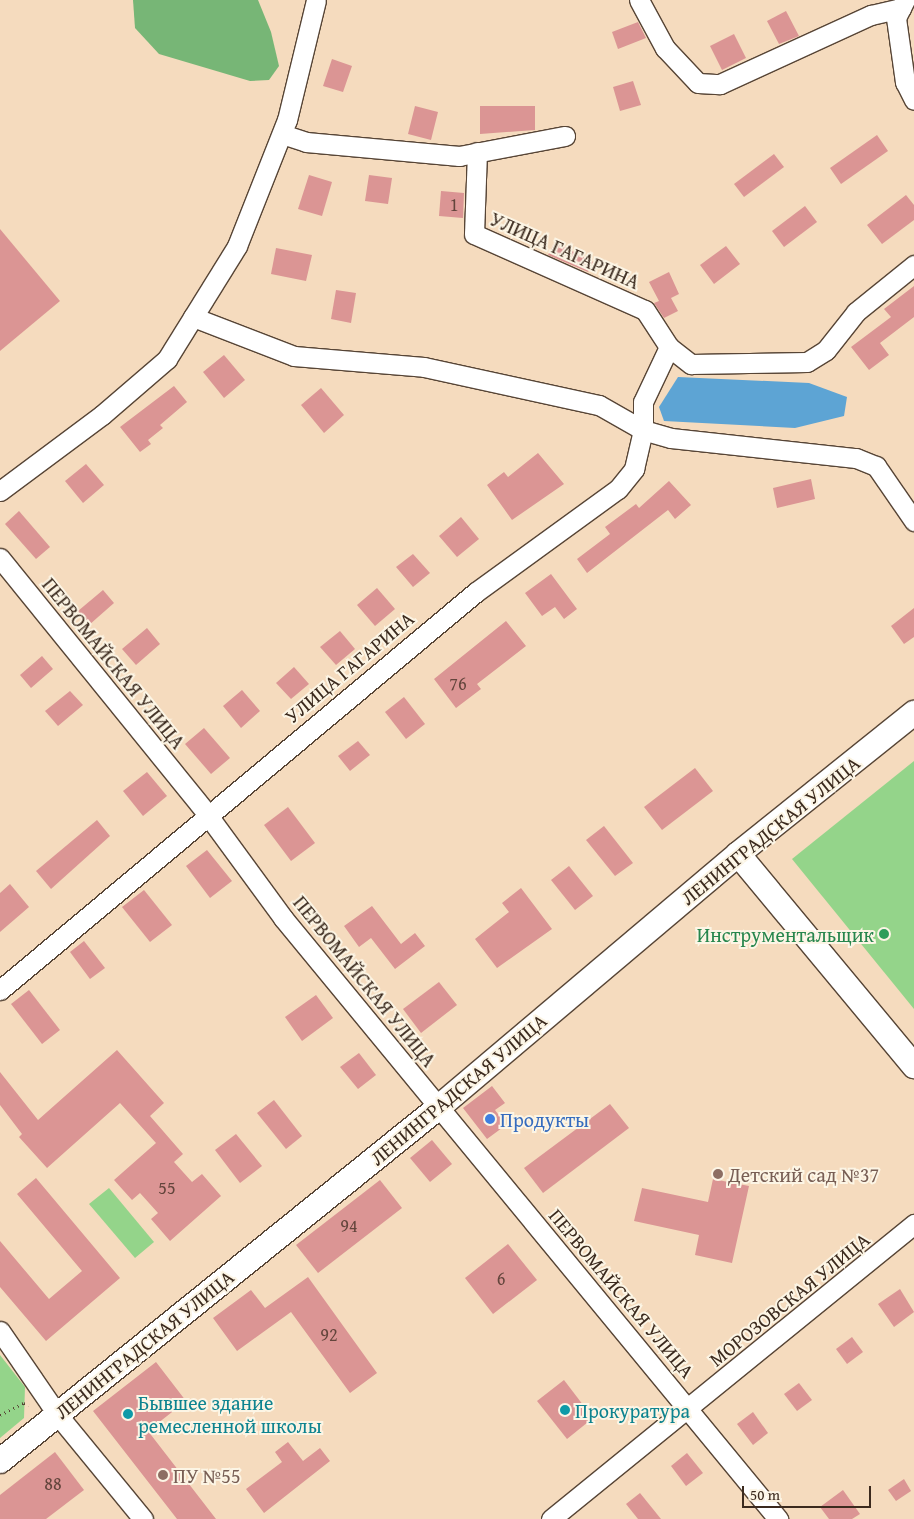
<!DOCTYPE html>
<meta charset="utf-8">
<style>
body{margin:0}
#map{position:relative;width:914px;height:1519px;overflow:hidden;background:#f5dbbe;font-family:"Gentium Book Plus",serif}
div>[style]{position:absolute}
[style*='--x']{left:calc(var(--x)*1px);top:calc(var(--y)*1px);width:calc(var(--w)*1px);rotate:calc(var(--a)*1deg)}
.green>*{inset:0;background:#94d48a}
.forest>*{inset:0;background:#77b676}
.water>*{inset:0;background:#5da4d4}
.building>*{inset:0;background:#db9594}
.path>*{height:3px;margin-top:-1.5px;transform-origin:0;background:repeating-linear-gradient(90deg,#574536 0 1px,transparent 0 5px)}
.roads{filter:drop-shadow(1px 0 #574536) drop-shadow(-1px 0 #574536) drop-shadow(0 1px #574536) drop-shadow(0 -1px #574536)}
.minor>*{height:19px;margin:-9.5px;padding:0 9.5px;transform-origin:9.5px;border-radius:9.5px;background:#fff}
.major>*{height:24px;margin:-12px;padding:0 12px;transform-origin:12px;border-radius:12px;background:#fff}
.dots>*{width:14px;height:14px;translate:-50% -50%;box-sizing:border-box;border:2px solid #fcf5e5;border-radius:50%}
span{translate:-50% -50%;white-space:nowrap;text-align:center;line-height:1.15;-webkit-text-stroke:4px #fcf5e5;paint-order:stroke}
.number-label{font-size:18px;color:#63453c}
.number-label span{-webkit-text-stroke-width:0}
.street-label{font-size:20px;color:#3b2a1e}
.leisure-label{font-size:20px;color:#27864d}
.right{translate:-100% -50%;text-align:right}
.shop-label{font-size:20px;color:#366cbe}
.left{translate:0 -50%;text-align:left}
.education-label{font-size:20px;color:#785e54}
.culture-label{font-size:20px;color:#0d838f}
.scale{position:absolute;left:742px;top:1486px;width:129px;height:22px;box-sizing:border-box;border:2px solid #3b2a1e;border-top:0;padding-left:6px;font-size:15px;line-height:18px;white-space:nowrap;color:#3b2a1e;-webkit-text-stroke:4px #fcf5e5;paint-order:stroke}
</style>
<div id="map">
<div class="green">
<div style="clip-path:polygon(914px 761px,914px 1009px,792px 859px)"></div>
<div style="clip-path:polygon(109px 1188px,154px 1242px,135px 1258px,89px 1204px)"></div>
<div style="clip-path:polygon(0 1355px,25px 1387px,24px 1418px,0 1438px)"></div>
</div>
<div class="forest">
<div style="clip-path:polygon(133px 0,258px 0,271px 32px,279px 66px,269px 80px,250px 81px,159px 54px,135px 28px)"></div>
</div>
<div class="water">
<div style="clip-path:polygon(678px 377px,809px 383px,847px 397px,844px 416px,795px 428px,664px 421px,659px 407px)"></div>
</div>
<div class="building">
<div style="clip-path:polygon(786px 11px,799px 36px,779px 44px,767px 21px)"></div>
<div style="clip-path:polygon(638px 22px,646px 38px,618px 49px,612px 32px)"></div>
<div style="clip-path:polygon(734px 34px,746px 58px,722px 70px,710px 46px)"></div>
<div style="clip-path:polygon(332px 59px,352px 66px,343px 92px,323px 86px)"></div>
<div style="clip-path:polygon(633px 81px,641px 105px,620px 111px,613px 87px)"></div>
<div style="clip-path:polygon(415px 106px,438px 112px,431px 140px,408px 134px)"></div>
<div style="clip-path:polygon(480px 106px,535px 106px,535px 130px,480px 134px)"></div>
<div style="clip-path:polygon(877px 135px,888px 151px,841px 184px,830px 168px)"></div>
<div style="clip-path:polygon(774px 154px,784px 167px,744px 197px,734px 184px)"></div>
<div style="clip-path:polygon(309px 175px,332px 182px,322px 216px,298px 209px)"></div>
<div style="clip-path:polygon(369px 175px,392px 178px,388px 204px,365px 201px)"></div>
<div style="clip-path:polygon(441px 191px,464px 193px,463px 218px,439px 216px)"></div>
<div style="clip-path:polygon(906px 195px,914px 205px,914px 220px,882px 244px,867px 225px)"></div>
<div style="clip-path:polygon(805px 206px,817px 222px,784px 247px,772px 231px)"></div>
<div style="clip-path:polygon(0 229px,60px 301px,0 351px)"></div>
<div style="clip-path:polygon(555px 242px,593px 262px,588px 272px,548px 255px)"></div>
<div style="clip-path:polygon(726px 246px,740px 264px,714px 284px,700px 265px)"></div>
<div style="clip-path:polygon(276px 248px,312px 255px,306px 281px,271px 274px)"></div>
<div style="clip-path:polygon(669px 272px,679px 294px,671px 298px,678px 311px,664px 318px,654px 303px,659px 301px,649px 282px)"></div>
<div style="clip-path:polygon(914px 286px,914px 317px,880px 343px,889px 355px,869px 370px,851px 347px,891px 317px,884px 309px)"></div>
<div style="clip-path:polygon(336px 290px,356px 293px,351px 323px,331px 319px)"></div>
<div style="clip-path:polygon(224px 355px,245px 380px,224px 398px,203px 372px)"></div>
<div style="clip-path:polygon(174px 386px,187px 402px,160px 425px,163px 428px,148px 440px,151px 444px,140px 452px,120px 427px)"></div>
<div style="clip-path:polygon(321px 388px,344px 415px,324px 433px,301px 405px)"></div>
<div style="clip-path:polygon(538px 453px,564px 484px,512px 520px,487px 485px,504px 472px,508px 477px)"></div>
<div style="clip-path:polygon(86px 464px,104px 485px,83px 503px,65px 481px)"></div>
<div style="clip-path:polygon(811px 479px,815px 499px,777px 508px,773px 488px)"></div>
<div style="clip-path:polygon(669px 481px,691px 505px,675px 519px,668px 510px,587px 573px,577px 559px,610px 534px,605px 527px,636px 504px,639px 508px)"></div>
<div style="clip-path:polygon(19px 511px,50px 547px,36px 559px,5px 524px)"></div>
<div style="clip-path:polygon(461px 517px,479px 539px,457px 557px,439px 536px)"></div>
<div style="clip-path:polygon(413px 554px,430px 573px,413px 587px,396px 567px)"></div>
<div style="clip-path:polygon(551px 574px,577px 609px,564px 619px,555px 607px,542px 616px,525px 593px)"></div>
<div style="clip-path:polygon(377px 588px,395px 609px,375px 626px,357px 605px)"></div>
<div style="clip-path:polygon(103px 590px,114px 603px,89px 625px,78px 611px)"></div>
<div style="clip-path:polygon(914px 608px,914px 637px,904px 644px,891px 626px)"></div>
<div style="clip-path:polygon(506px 621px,526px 646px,477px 684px,481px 689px,456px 708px,434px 679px)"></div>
<div style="clip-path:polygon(147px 628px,160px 644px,136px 665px,122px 649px)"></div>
<div style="clip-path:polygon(340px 631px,355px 649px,336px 665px,320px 647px)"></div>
<div style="clip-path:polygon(42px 656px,53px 669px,31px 688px,20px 675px)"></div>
<div style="clip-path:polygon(294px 667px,309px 684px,291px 699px,276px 683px)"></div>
<div style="clip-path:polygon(242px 690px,260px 711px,241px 728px,223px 706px)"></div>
<div style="clip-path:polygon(70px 691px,83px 705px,58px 726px,45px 711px)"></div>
<div style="clip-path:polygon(404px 697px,425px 724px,406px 739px,385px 712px)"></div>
<div style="clip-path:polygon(204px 728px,230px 758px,211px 774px,185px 744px)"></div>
<div style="clip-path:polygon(358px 741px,370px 755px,350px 771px,338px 756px)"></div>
<div style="clip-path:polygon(695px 768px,713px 791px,662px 830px,644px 807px)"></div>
<div style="clip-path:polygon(147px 772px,167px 796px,143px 816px,123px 791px)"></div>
<div style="clip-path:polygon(288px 807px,315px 843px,291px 861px,264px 825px)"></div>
<div style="clip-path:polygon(97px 820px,110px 836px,51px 889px,36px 871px)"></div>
<div style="clip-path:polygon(604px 826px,633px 863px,615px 876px,586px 840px)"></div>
<div style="clip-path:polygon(207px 850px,232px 881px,210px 898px,186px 866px)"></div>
<div style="clip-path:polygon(569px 866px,593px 896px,575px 910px,551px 880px)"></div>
<div style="clip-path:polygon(10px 884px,29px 907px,0 932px,0 893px)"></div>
<div style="clip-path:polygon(521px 888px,552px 929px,497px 968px,475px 939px,509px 912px,502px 903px)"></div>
<div style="clip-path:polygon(144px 890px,172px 925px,150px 942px,122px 907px)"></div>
<div style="clip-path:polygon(372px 906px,401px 944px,415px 933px,425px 946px,395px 969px,371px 938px,359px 947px,344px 926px)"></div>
<div style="clip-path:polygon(84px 941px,105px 968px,90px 979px,70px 952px)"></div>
<div style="clip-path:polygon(439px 982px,457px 1005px,421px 1033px,403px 1009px)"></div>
<div style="clip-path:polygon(29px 990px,60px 1030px,42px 1044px,11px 1004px)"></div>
<div style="clip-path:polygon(316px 995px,333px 1018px,302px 1041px,285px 1017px)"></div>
<div style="clip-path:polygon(117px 1050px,164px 1103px,150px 1116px,183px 1154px,174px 1162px,192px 1182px,202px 1174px,221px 1196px,170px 1241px,151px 1219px,158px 1213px,140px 1193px,132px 1200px,114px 1180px,156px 1143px,120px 1103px,47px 1168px,19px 1137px,22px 1134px,0 1105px,0 1072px,38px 1120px)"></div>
<div style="clip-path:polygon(359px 1053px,376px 1075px,358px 1089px,340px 1067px)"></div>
<div style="clip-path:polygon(492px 1086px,505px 1103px,495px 1110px,506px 1125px,487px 1139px,463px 1108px)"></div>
<div style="clip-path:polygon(274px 1100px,302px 1136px,286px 1149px,257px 1113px)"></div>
<div style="clip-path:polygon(610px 1104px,629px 1128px,543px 1193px,524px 1168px)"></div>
<div style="clip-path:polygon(236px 1134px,262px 1166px,240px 1183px,215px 1150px)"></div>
<div style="clip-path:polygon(432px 1140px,452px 1164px,430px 1182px,410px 1158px)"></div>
<div style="clip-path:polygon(36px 1178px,120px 1278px,46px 1341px,0 1287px,0 1241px,49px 1299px,82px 1271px,17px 1194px)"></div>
<div style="clip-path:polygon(713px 1179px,749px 1186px,732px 1263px,695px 1255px,699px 1235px,634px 1221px,642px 1188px,708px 1202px)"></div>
<div style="clip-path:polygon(380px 1180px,402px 1208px,318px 1273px,296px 1245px)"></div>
<div style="clip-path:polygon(508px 1244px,537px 1280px,493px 1314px,465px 1278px)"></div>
<div style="clip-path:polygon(308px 1277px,377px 1373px,350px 1393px,291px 1312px,237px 1351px,213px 1318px,251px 1290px,265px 1308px)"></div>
<div style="clip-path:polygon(900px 1289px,914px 1312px,894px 1327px,878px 1304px)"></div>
<div style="clip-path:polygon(852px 1337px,863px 1352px,847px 1364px,836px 1349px)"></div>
<div style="clip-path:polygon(156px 1362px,186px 1401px,148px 1431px,216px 1519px,177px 1519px,93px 1411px)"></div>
<div style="clip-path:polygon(564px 1380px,593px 1418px,567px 1439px,537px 1401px)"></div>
<div style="clip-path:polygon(799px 1383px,812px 1400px,797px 1411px,784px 1394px)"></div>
<div style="clip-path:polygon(753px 1412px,768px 1433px,753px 1445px,737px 1424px)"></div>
<div style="clip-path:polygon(288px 1442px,303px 1461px,320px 1448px,330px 1461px,264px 1513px,246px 1489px,282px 1462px,275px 1452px)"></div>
<div style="clip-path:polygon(55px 1452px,84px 1490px,46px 1519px,0 1519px,0 1495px)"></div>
<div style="clip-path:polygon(687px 1453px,703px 1473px,686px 1486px,671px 1466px)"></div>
<div style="clip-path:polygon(904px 1479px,911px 1491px,896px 1501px,888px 1490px)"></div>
<div style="clip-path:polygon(843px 1490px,860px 1514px,852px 1519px,829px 1519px,820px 1507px)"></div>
<div style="clip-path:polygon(640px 1493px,661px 1519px,638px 1519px,626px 1504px)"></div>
</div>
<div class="path">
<div style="--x:0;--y:1415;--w:27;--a:-27"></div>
<div style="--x:24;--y:1403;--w:5;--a:22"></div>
</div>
<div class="roads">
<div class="minor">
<div style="--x:639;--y:0;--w:55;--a:61.6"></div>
<div style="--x:665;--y:48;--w:48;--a:46.7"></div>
<div style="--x:698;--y:83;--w:22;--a:3"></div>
<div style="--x:720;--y:84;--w:166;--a:-24.6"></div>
<div style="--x:871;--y:15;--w:31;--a:-13"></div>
<div style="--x:905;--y:0;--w:20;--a:117"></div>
<div style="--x:896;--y:18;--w:65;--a:82"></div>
<div style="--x:905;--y:82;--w:20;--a:63"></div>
<div style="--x:282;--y:134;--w:25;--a:18"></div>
<div style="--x:306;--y:142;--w:154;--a:5.2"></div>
<div style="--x:459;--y:156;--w:108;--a:-10.7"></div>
<div style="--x:477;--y:152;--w:82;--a:92.1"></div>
<div style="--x:474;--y:234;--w:187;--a:24"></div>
<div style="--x:645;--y:310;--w:44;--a:57"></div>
<div style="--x:193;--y:317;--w:108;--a:21.1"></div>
<div style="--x:294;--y:356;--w:130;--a:4.8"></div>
<div style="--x:424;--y:367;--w:179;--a:12.3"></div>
<div style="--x:599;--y:405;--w:51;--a:29.6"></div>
<div style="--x:643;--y:430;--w:29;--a:16"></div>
<div style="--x:671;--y:438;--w:186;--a:6.2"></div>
<div style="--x:856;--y:458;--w:22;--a:22"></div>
<div style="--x:876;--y:466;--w:67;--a:55.4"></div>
<div style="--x:0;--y:491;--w:127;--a:-36.7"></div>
<div style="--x:102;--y:415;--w:86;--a:-40.7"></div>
<div style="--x:167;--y:359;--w:133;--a:-58.2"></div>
<div style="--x:237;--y:246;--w:136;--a:-68.4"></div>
<div style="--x:287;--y:120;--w:123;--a:-76.4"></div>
<div style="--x:0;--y:558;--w:329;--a:51"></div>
<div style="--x:207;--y:814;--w:129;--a:53.8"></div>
<div style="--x:283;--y:918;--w:779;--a:50.52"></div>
<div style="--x:0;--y:990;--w:620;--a:-39.9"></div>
<div style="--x:476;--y:592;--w:175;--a:-36"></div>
<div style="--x:618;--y:489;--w:26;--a:-51"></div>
<div style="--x:634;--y:469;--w:40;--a:-77"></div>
<div style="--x:643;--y:430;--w:28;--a:-90"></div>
<div style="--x:643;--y:402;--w:61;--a:-64.7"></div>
<div style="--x:669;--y:347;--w:28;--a:38"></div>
<div style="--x:691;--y:364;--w:116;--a:-1"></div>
<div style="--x:807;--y:362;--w:22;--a:-32"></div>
<div style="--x:826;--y:350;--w:48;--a:-51.7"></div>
<div style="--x:856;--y:312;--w:75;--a:-39"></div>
<div style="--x:0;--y:1331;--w:101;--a:55.5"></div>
<div style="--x:57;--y:1414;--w:136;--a:50.7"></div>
<div style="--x:551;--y:1519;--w:468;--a:-39.1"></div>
</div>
<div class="major">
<div style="--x:738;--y:854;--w:276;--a:50.3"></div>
<div style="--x:0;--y:1461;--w:564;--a:-38.88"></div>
<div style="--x:439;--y:1107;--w:392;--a:-40.2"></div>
<div style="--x:738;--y:854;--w:226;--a:-38.7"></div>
</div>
</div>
<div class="dots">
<div style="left:884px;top:934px;background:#2e9e5b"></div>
<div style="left:490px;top:1119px;background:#3f7fe0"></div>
<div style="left:718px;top:1174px;background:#8d6e63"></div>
<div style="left:565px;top:1410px;background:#0f9aa8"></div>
<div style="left:128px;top:1414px;background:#0f9aa8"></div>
<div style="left:163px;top:1475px;background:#8d6e63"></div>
</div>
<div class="number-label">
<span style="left:454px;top:205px">1</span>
<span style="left:458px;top:684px">76</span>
<span style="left:167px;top:1188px">55</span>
<span style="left:349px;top:1226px">94</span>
<span style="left:501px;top:1279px">6</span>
<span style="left:329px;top:1335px">92</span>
<span style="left:53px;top:1484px">88</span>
</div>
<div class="street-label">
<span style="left:565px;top:250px;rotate:24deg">УЛИЦА ГАГАРИНА</span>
<span style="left:114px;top:663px;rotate:51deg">ПЕРВОМАЙСКАЯ УЛИЦА</span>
<span style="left:349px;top:667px;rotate:-40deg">УЛИЦА ГАГАРИНА</span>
<span style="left:770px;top:830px;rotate:-39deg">ЛЕНИНГРАДСКАЯ УЛИЦА</span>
<span style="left:365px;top:981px;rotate:51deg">ПЕРВОМАЙСКАЯ УЛИЦА</span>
<span style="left:458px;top:1089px;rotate:-40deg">ЛЕНИНГРАДСКАЯ УЛИЦА</span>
<span style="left:622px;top:1293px;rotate:50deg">ПЕРВОМАЙСКАЯ УЛИЦА</span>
<span style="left:789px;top:1299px;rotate:-39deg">МОРОЗОВСКАЯ УЛИЦА</span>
<span style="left:144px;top:1344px;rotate:-39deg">ЛЕНИНГРАДСКАЯ УЛИЦА</span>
</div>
<div class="leisure-label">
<span class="right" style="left:874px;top:934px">Инструментальщик</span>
</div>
<div class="shop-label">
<span class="left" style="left:500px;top:1119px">Продукты</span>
</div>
<div class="education-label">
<span class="left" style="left:728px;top:1174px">Детский сад №37</span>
<span class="left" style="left:173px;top:1475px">ПУ №55</span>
</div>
<div class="culture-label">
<span class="left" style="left:138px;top:1414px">Бывшее здание<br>ремесленной школы</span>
<span class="left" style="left:575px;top:1410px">Прокуратура</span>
</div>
<div class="scale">50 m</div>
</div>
